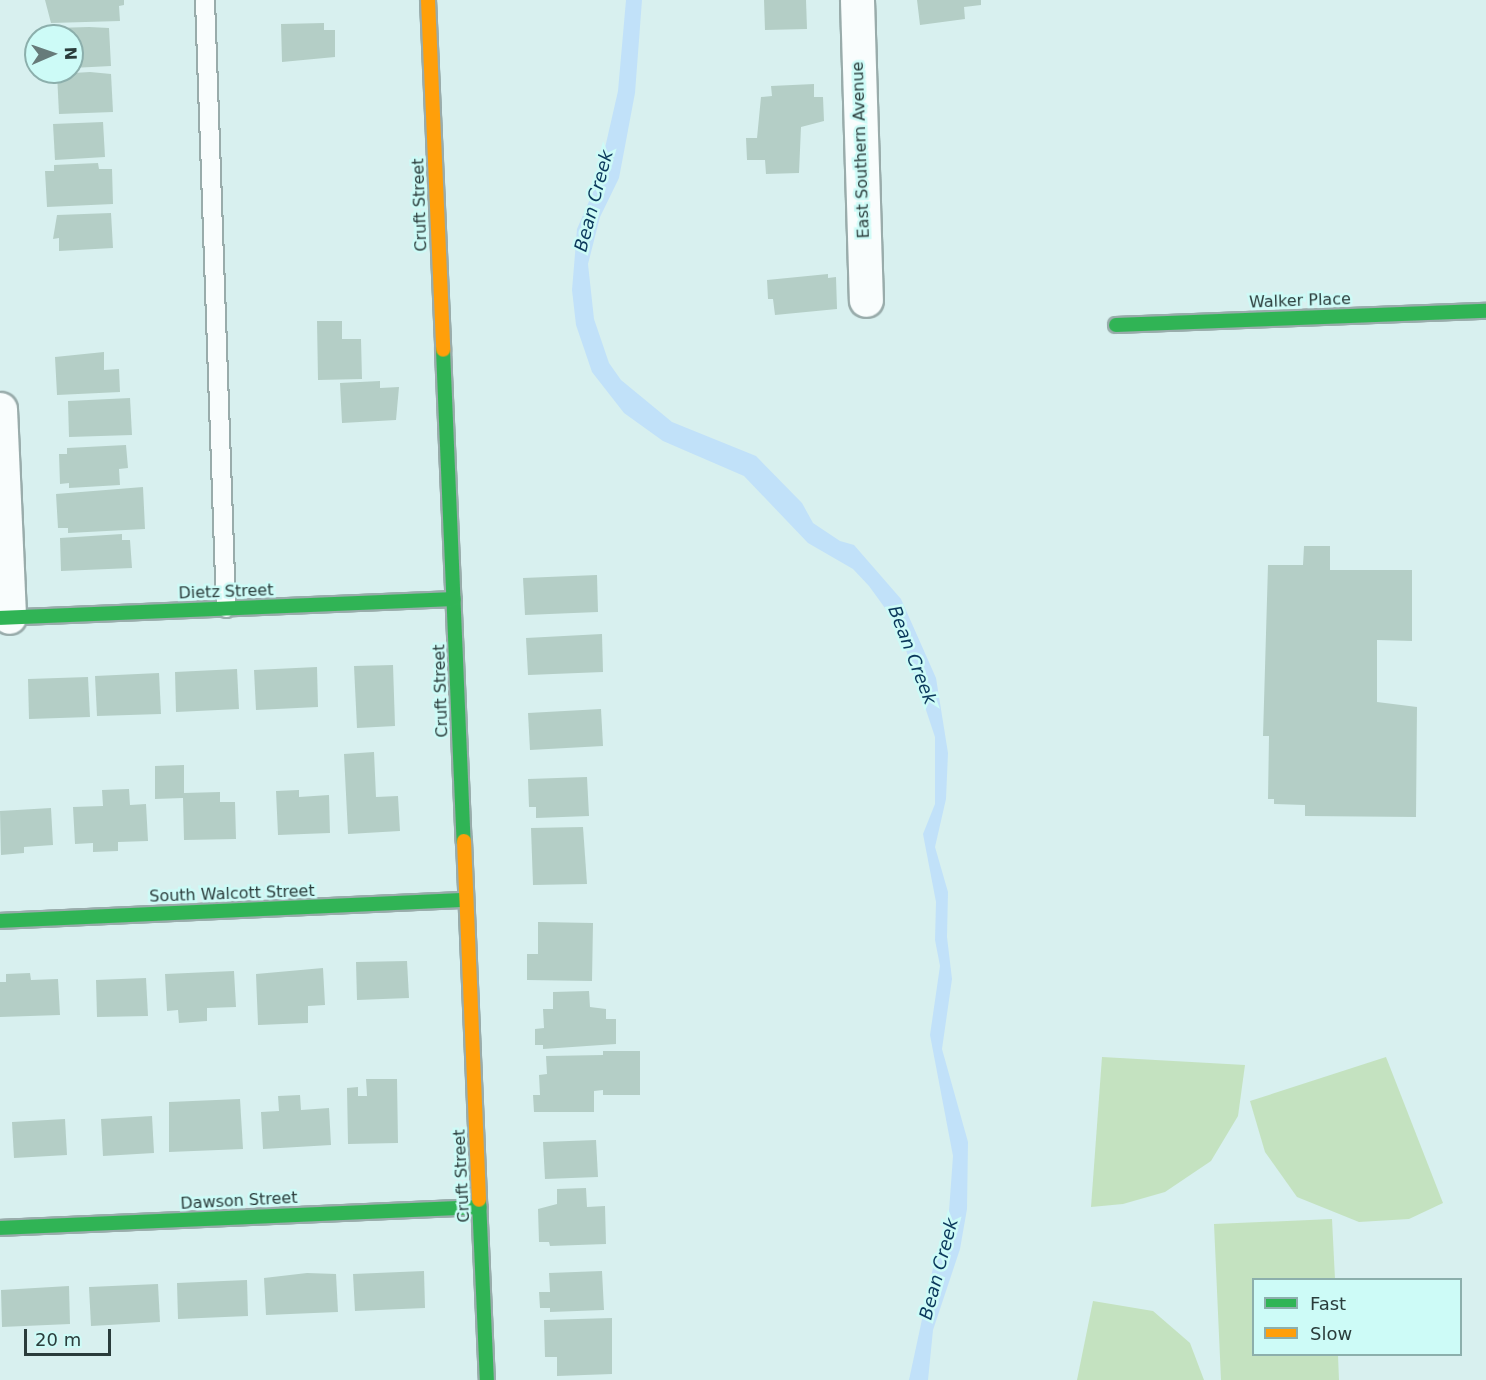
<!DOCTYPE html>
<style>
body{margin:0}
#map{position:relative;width:1486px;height:1380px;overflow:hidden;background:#d8f0ef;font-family:"DejaVu Sans",sans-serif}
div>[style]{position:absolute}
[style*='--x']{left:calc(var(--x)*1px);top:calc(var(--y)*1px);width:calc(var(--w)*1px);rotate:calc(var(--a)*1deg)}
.green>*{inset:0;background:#c4e2c0}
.water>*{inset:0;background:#c1e1f9}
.building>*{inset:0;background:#b4cec6}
.roads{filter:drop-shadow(2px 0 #99acab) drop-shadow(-2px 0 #99acab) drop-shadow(0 2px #99acab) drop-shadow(0 -2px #99acab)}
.lane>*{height:18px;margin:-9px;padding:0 9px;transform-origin:9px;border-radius:9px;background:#f9fdfd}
.street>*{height:33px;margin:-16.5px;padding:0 16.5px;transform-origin:16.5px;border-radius:16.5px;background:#f9fdfd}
.fast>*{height:14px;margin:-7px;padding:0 7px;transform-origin:7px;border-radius:7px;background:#30b455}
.slow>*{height:14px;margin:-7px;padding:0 7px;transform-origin:7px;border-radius:7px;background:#ff9f0a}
span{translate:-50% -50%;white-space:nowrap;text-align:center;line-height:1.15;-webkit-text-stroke:5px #cdfbf7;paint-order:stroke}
.street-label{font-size:16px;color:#2a3c3b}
.water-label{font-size:18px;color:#0a385b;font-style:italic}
.legend{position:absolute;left:1252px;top:1278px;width:210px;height:78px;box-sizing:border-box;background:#cdfbf7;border:2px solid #8cafac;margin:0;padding:8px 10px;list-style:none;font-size:18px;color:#2a3c3b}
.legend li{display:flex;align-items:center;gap:12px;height:30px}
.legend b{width:30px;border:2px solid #8cafac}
.north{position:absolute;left:24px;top:24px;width:60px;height:60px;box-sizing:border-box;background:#cdfbf7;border:2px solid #8cafac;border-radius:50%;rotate:88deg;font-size:16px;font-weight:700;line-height:24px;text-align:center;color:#2a3c3b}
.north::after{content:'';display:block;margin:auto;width:21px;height:27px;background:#677b7a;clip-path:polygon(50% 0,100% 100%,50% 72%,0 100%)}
.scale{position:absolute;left:24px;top:1329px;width:87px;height:27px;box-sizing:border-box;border:3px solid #2a3c3b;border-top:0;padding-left:8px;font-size:18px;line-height:21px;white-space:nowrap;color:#2a3c3b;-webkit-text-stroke:4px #cdfbf7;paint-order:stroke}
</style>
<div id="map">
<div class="green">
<div style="clip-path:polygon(1102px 1057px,1245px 1065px,1238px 1116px,1211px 1161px,1165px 1192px,1123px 1204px,1091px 1207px)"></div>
<div style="clip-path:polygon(1386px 1057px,1443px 1203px,1409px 1219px,1359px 1222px,1297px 1197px,1265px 1152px,1250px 1101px)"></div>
<div style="clip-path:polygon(1332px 1219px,1335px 1279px,1254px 1280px,1254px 1354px,1338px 1355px,1339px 1380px,1221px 1380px,1214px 1224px)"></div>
<div style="clip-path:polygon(1093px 1301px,1153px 1311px,1190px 1343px,1204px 1380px,1077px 1380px)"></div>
</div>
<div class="water">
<div style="clip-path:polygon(626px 0,642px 0,635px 93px,619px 178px,600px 217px,588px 264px,594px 319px,609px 363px,621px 380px,672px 422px,756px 456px,802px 503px,813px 523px,840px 541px,854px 545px,901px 599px,936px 678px,948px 753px,946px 799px,935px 847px,948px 892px,947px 937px,952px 979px,942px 1049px,968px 1142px,967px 1209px,960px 1249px,933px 1330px,928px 1380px,909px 1380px,933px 1268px,948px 1225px,953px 1156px,930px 1035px,940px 966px,935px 940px,936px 902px,923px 834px,935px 804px,935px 737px,898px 626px,869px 586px,853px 569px,808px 543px,744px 476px,663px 441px,624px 413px,592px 372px,576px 325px,572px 290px,575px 254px,577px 229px,597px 183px,618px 91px)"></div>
</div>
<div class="building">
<div style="clip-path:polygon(45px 0,124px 0,124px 5px,119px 6px,120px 21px,51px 23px)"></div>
<div style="clip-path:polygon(764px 0,806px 0,807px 29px,765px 30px)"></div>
<div style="clip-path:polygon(917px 0,981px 0,981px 5px,964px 7px,965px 19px,920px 25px)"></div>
<div style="clip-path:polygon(324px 23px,324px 30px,335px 30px,335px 57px,282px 62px,281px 24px)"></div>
<div style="clip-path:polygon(89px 27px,109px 28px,111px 66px,72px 68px,72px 36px,56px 36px,55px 28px)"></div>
<div style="clip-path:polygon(90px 72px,111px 74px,113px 112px,59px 114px,57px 74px)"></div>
<div style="clip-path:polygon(814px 84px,814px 97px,823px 97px,824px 121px,801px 127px,799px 173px,766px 174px,765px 160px,747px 160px,746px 138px,757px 138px,761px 97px,772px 96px,771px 86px)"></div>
<div style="clip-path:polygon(103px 122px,105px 157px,55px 160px,53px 124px)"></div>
<div style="clip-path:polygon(98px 163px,99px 169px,112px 169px,113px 204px,47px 207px,45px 171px,54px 171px,54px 165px)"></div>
<div style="clip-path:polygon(111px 213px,113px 248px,59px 251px,59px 238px,53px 239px,57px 215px)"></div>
<div style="clip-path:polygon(828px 274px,828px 278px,836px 277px,837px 309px,775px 315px,773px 299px,768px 299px,767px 280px)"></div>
<div style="clip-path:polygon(317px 321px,342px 321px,342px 339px,361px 339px,362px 379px,318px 380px)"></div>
<div style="clip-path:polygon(104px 352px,104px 370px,119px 369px,120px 392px,57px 395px,55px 357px)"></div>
<div style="clip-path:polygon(380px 381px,380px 388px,399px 387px,396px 420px,342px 423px,340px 383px)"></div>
<div style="clip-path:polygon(130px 398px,132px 435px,69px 437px,68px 401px)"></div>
<div style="clip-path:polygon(126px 445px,128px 468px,119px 469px,120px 485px,69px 488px,69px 483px,60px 484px,59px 454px,67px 454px,67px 448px)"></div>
<div style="clip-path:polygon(143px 487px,145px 529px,68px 533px,68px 528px,58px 528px,56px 494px)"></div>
<div style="clip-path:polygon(122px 534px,122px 540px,130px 540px,132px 568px,61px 571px,60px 538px)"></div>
<div style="clip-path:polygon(1304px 546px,1330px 546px,1330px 570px,1412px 570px,1412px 641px,1377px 640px,1377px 702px,1417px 707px,1416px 817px,1305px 816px,1305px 805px,1274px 804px,1274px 799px,1268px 799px,1269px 736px,1263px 736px,1268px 565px,1303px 565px)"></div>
<div style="clip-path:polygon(597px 575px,598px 612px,525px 615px,523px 578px)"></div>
<div style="clip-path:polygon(602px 634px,603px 672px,528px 675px,526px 638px)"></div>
<div style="clip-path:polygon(393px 665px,395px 726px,357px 728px,354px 666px)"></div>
<div style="clip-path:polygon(317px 667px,318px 707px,256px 710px,254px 670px)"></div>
<div style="clip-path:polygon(237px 669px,239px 709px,176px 712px,175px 672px)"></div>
<div style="clip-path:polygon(159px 673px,161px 714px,97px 716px,95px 676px)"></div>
<div style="clip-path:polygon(88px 677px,90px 717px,29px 719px,28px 679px)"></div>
<div style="clip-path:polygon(601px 709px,603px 746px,530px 750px,528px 713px)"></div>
<div style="clip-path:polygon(374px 752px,376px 797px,398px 796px,400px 831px,348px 834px,344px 754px)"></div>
<div style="clip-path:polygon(184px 765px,184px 793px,220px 792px,220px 802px,235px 802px,236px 839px,184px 840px,183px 798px,155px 799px,155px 766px)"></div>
<div style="clip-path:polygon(587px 777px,589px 816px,536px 818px,536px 807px,529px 807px,528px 779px)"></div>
<div style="clip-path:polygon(129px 789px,130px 805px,146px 804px,148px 841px,118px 842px,118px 851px,93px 852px,93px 843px,75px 844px,73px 807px,103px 806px,102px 790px)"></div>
<div style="clip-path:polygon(299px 790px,299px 797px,329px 795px,330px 833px,278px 835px,276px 791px)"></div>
<div style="clip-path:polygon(51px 808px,53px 845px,24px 847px,24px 853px,1px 855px,0 811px)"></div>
<div style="clip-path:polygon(583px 827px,587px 884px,533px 885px,531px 828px)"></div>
<div style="clip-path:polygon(538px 922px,593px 923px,592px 981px,527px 980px,527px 954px,538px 954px)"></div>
<div style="clip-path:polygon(407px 961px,409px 998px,357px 1000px,356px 962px)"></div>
<div style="clip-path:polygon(323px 968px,325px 1005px,308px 1006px,308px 1023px,258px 1025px,256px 974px)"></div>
<div style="clip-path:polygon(234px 971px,236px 1007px,207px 1008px,207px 1021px,179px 1023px,178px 1010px,167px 1011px,165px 974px)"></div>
<div style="clip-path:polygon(30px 973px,31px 980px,58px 979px,60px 1015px,0 1017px,0 982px,6px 982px,6px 974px)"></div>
<div style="clip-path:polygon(146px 978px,148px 1016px,97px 1017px,96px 980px)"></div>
<div style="clip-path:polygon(589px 991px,590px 1007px,606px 1009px,606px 1019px,616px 1019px,616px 1044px,543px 1049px,543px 1045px,535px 1045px,535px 1029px,544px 1028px,543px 1009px,553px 1009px,553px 992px)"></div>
<div style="clip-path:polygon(603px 1051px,640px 1051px,640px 1095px,603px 1095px,603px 1090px,594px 1091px,594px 1112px,534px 1112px,533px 1095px,540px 1095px,539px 1075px,547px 1074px,546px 1056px,603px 1055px)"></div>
<div style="clip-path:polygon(366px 1079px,397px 1079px,398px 1143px,348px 1144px,347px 1088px,358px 1087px,358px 1096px,367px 1096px)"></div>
<div style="clip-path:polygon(300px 1095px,301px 1110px,329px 1108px,331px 1145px,263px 1149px,261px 1112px,279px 1111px,278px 1096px)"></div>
<div style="clip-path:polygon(240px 1099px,243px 1149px,169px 1152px,169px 1102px)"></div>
<div style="clip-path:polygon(152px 1116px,154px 1153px,103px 1156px,101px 1119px)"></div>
<div style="clip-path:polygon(65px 1119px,67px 1155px,14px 1158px,12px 1122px)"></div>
<div style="clip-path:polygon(596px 1140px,598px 1177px,545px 1179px,543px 1142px)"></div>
<div style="clip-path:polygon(586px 1188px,587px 1207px,605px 1206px,606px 1244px,550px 1246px,549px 1242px,539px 1242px,538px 1209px,557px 1204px,557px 1189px)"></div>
<div style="clip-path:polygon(424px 1271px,425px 1308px,355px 1311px,353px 1274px)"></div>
<div style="clip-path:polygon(602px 1271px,604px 1310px,550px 1312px,550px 1308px,540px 1308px,539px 1292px,550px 1292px,549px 1273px)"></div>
<div style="clip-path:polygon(307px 1273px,336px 1274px,338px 1312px,266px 1315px,264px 1278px)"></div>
<div style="clip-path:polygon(247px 1280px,248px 1316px,178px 1319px,177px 1283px)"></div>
<div style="clip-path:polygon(158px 1284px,160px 1322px,91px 1326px,89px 1287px)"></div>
<div style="clip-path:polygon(69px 1286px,70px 1324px,2px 1327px,1px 1290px)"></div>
<div style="clip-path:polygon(612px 1318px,612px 1374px,557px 1376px,557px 1357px,545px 1357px,544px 1320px)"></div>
</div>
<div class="roads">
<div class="lane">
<div style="--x:205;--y:0;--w:608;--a:88.02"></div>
</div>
<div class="street">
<div style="--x:857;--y:0;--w:300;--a:88.3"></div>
<div style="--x:0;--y:409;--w:208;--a:87.5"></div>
</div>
<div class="fast">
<div style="--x:1116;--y:325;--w:370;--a:-2.2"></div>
<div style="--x:443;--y:350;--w:491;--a:87.6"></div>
<div style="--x:0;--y:618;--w:454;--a:-2.4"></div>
<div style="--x:0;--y:921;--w:466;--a:-2.6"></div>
<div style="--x:479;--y:1200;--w:180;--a:87.5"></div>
<div style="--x:0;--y:1228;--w:480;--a:-2.5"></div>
</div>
<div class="slow">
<div style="--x:428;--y:0;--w:350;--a:87.5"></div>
<div style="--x:464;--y:841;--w:359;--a:87.6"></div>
</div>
</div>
<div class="street-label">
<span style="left:861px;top:150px;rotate:-92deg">East Southern Avenue</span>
<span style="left:420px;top:205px;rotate:-92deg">Cruft Street</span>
<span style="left:1300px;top:301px;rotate:-2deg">Walker Place</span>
<span style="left:226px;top:592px;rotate:-2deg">Dietz Street</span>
<span style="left:441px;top:691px;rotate:-92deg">Cruft Street</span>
<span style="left:232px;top:894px;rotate:-2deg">South Walcott Street</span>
<span style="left:462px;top:1176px;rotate:-93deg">Cruft Street</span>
<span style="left:239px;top:1201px;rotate:-3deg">Dawson Street</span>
</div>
<div class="water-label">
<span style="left:594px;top:201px;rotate:-75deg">Bean Creek</span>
<span style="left:912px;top:655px;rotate:69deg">Bean Creek</span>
<span style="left:939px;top:1269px;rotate:-75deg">Bean Creek</span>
</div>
<ul class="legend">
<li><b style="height:8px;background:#30b455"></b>Fast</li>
<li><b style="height:8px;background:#ff9f0a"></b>Slow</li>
</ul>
<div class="north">N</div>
<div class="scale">20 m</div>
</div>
